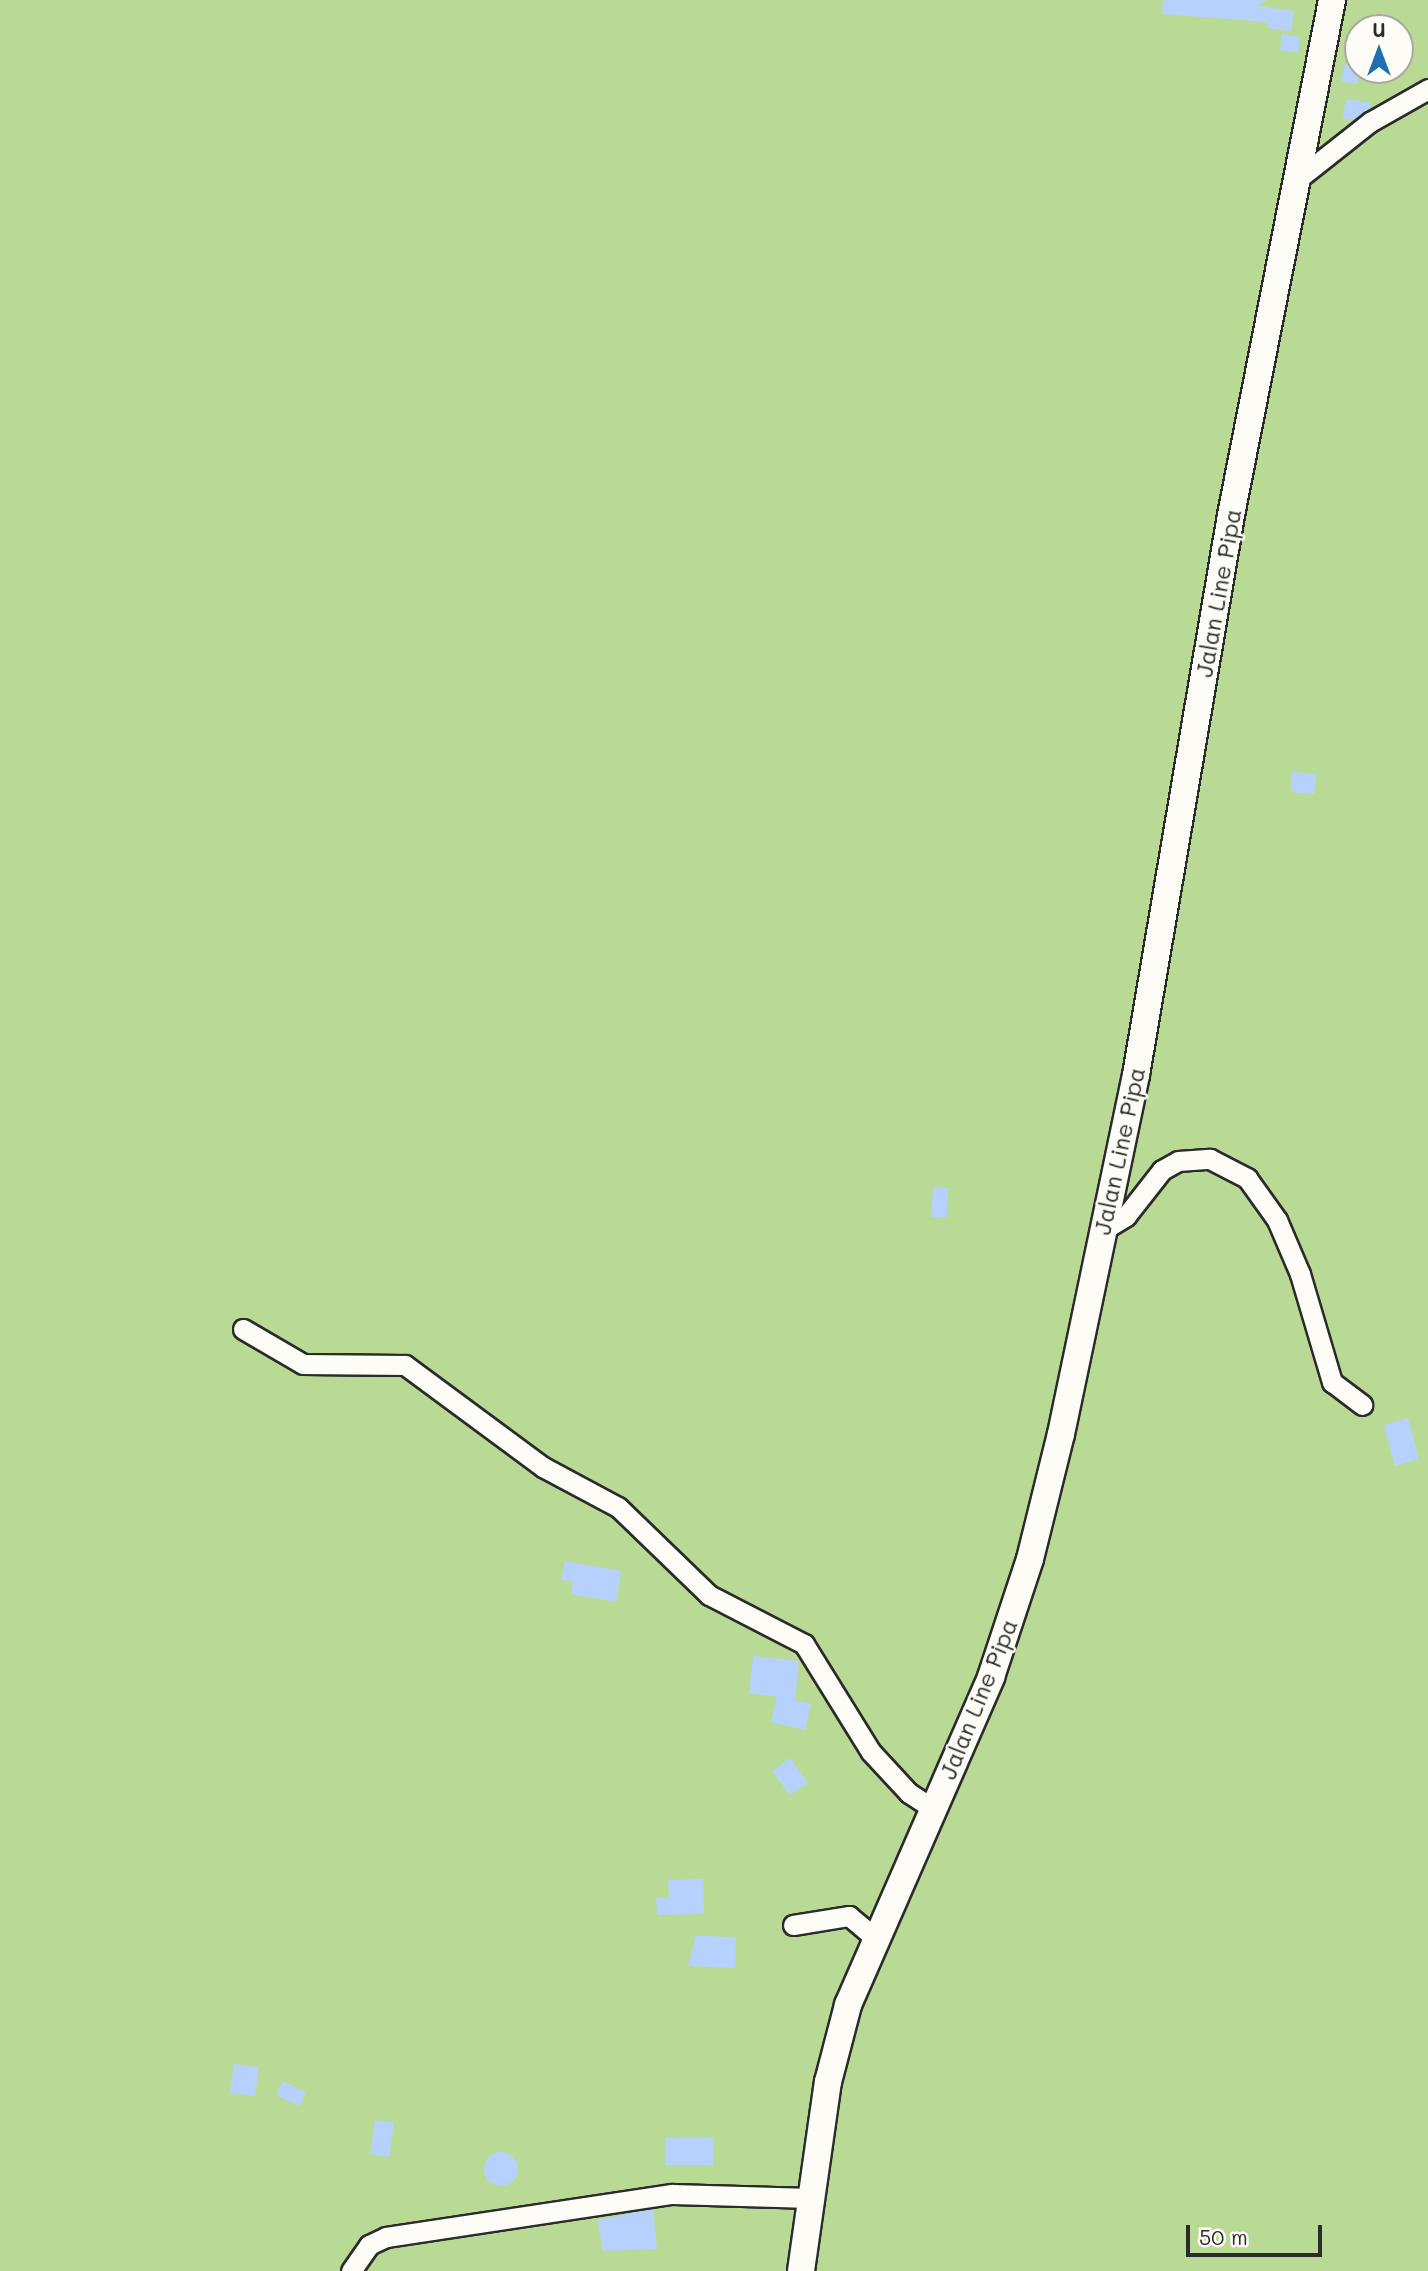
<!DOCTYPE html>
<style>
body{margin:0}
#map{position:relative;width:1428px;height:2271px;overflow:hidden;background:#eff3f8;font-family:Mali,sans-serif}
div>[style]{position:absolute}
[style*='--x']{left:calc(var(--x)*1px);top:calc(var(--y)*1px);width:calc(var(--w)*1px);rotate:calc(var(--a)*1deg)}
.green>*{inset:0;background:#b8da94}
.building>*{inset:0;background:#b7d1fe}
.round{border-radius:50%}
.roads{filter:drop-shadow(2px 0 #2b2b2b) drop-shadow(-2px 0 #2b2b2b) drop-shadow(0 2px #2b2b2b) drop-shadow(0 -2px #2b2b2b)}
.minor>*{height:19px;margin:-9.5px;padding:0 9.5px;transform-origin:9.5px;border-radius:9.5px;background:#fdfcf7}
.secondary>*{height:26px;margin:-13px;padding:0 13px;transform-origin:13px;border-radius:13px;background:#fdfcf7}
span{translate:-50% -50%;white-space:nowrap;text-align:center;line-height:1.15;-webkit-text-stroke:5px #fdfcf7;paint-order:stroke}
.street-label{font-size:23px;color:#2b2b2b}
.north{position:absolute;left:1344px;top:14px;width:70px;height:70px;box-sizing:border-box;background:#fdfcf7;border:2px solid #a9a8a5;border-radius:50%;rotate:0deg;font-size:19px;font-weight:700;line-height:28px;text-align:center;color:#2b2b2b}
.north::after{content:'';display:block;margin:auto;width:24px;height:32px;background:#1f6fb2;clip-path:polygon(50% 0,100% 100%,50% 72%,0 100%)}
.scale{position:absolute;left:1186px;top:2225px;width:136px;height:32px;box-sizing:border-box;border:4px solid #2b2b2b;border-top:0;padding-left:9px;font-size:21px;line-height:24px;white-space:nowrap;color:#2b2b2b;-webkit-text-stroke:5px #fdfcf7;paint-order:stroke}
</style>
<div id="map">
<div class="green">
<div style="clip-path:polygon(evenodd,0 0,1428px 0,1428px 2271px,0 2271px,0 0,1358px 28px,1400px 28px,1400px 70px,1358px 70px,1358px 28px)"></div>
</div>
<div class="building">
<div style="clip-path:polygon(1163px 0,1266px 0,1258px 6px,1294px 11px,1291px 31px,1267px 28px,1268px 22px,1162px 14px)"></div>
<div style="clip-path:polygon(1282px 34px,1300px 37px,1298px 53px,1280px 50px)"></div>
<div style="clip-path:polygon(1345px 64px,1358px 67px,1358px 84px,1341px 81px)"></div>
<div style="clip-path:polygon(1346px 99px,1371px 103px,1370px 108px,1353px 120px,1343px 118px)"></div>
<div style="clip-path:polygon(1292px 772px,1316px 774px,1314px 794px,1291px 792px)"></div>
<div style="clip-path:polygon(933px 1187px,948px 1188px,947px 1217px,931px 1217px)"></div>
<div style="clip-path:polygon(1408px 1418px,1419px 1459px,1395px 1466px,1384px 1425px)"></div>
<div style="clip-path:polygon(565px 1561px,621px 1571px,616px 1602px,571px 1594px,573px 1581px,561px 1580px)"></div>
<div style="clip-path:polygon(753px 1656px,799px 1661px,795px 1700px,811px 1704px,805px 1730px,771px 1722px,777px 1697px,749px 1693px)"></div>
<div style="clip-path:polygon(790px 1758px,808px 1783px,790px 1795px,772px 1771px)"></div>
<div style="clip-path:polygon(703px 1879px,704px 1914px,657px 1915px,656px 1898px,669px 1897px,668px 1880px)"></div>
<div style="clip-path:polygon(696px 1936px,736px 1937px,735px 1968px,688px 1966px)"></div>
<div style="clip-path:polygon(234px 2064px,259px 2067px,255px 2096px,230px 2093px)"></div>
<div style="clip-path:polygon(283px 2081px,306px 2093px,300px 2106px,276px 2095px)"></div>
<div style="clip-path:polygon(375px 2120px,394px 2123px,389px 2157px,370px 2154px)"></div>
<div style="clip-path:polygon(665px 2138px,713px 2138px,713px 2165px,665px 2165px)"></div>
<div class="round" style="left:484px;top:2152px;width:34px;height:34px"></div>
<div style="clip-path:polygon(653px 2209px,657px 2249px,603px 2251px,598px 2220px)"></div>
</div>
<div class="roads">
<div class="minor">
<div style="--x:1294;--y:182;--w:97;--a:-38.3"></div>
<div style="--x:1370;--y:122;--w:67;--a:-29.6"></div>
<div style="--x:1103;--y:1230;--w:27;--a:-31"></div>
<div style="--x:1126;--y:1216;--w:58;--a:-52"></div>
<div style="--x:1162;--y:1170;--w:18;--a:-29"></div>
<div style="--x:1178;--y:1161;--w:32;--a:-4"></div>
<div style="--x:1210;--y:1159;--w:42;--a:27.2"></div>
<div style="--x:1247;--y:1178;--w:52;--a:54.5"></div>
<div style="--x:1277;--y:1220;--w:59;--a:66.9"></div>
<div style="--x:1300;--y:1274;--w:113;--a:73.5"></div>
<div style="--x:1332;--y:1382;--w:38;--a:37"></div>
<div style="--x:243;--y:1329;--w:69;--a:30.3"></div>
<div style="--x:303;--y:1364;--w:102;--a:0.6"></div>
<div style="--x:405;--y:1365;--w:172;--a:36.5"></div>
<div style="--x:543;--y:1467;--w:85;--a:28.1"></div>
<div style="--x:618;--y:1507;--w:127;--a:44"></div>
<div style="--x:709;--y:1595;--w:107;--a:27.3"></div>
<div style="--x:804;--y:1644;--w:127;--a:58.2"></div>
<div style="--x:871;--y:1752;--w:56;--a:47.2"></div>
<div style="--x:909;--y:1793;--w:27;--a:33"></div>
<div style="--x:793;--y:1925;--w:57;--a:-9.1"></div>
<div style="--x:849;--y:1916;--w:34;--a:40"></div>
<div style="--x:351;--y:2271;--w:32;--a:-55"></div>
<div style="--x:369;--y:2245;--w:19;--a:-25"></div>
<div style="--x:386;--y:2237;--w:289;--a:-8.6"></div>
<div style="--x:672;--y:2194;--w:139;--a:1.6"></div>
</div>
<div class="secondary">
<div style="--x:801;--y:2271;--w:191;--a:-81.9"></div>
<div style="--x:828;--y:2082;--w:80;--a:-75.4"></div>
<div style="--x:848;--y:2005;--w:358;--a:-66.4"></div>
<div style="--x:991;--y:1677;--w:124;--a:-71.7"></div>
<div style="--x:1030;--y:1559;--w:129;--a:-76.1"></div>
<div style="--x:1061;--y:1434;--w:367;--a:-78.2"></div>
<div style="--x:1136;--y:1075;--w:568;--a:-80.37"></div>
<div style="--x:1231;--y:515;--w:525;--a:-78.9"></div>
</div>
</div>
<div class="street-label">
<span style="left:1218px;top:593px;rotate:-80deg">Jalan Line Pipa</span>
<span style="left:1119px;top:1151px;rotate:-78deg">Jalan Line Pipa</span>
<span style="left:978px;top:1699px;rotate:-68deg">Jalan Line Pipa</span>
</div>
<div class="north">U</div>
<div class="scale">50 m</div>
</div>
